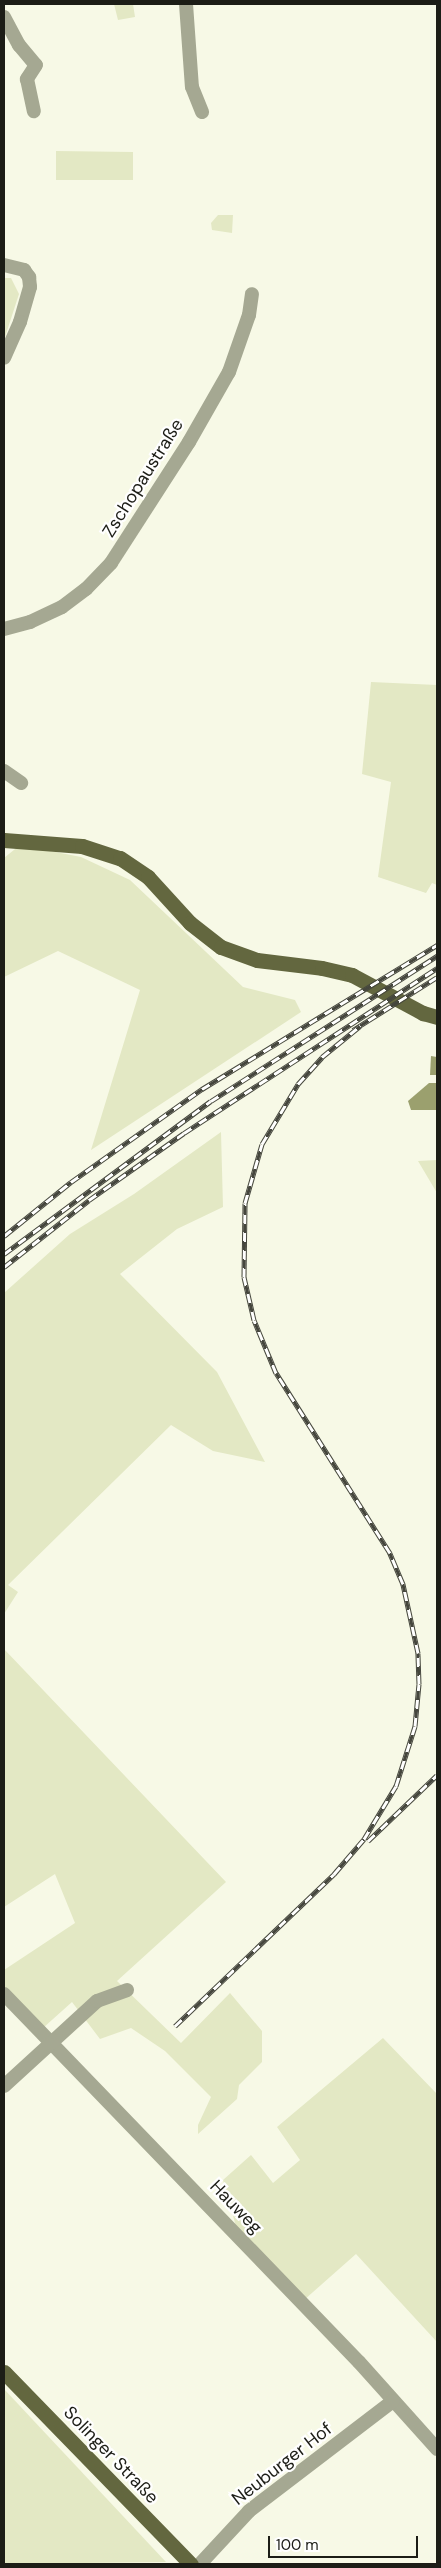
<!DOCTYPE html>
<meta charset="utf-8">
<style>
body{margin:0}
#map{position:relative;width:441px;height:2568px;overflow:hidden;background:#f7f9e6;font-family:"DM Sans",sans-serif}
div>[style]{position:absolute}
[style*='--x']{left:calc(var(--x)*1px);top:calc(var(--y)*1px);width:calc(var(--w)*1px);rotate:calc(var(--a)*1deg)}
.green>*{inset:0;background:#e3e8c4}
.water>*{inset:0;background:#9ba06e}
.minor>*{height:14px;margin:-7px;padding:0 7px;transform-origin:7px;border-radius:7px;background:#a5a892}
.major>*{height:15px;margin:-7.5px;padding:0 7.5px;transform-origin:7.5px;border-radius:7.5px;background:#63673f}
.rail>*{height:5px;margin-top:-2.5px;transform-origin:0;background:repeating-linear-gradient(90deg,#fff 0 9px,#45463d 0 18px);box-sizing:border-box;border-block:1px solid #45463d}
span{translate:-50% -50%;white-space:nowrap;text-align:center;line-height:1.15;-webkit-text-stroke:4.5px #fff;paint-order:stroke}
.street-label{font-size:18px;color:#1c1d16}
.frame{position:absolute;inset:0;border:5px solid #1c1d16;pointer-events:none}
.scale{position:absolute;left:268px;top:2536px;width:150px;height:22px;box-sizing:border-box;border:2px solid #1c1d16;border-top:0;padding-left:6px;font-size:15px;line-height:18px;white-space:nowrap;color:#1c1d16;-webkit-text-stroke:4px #fff;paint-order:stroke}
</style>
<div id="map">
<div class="green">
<div style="clip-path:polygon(114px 4px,133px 4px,135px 17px,118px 20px)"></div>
<div style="clip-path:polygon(56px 151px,133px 152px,133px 180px,56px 180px)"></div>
<div style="clip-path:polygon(218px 215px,233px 215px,232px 233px,212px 230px,211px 223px)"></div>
<div style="clip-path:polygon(4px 278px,11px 278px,19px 294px,4px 340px)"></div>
<div style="clip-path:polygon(371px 682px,437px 685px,437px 885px,432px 883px,426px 893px,378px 877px,391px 782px,362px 774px)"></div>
<div style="clip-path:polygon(20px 845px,81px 857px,130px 880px,243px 987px,295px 1000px,301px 1012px,91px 1150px,140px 990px,58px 951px,4px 977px,4px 858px)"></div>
<div style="clip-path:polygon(221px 1132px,223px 1207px,177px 1229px,120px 1274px,217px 1372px,265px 1462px,213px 1451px,171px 1425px,8px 1585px,18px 1592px,4px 1614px,4px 1293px,70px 1234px,134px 1194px)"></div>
<div style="clip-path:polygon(437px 1160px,437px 1193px,418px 1161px)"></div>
<div style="clip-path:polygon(4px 1649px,226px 1882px,117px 1981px,181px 2043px,230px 1993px,262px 2031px,262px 2062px,239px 2085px,237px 2099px,198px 2134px,198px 2125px,211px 2097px,165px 2051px,131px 2028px,100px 2039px,72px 2002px,43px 2028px,4px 1989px,4px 1970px,75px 1923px,55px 1874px,4px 1907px)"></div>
<div style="clip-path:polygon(383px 2038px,437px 2094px,437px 2342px,356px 2254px,304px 2300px,237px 2230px,223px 2180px,251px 2155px,273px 2183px,300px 2160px,277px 2127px)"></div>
<div style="clip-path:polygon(4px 2389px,166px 2562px,4px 2564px)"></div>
</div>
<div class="water">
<div style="clip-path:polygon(431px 1056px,437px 1057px,437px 1075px,430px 1075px)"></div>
<div style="clip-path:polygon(429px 1083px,437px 1083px,437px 1110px,411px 1110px,408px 1101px)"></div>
</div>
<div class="minor">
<div style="--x:186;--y:4;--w:83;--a:85.9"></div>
<div style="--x:192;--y:87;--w:27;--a:68"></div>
<div style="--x:4;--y:17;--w:32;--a:62"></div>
<div style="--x:19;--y:45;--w:26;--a:50"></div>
<div style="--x:36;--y:65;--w:17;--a:123"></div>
<div style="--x:27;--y:79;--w:33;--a:78"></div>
<div style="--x:4;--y:265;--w:21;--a:14"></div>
<div style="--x:24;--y:270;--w:9;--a:54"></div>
<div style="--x:29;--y:277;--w:10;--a:84"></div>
<div style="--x:30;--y:287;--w:36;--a:106"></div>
<div style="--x:20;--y:322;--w:39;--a:114"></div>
<div style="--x:4;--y:629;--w:27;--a:-15"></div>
<div style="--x:30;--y:622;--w:35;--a:-25"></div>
<div style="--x:62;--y:607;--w:30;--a:-37"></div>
<div style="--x:86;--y:589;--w:36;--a:-46"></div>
<div style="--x:111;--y:563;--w:144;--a:-57.2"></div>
<div style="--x:189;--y:442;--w:81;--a:-60.3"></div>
<div style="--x:229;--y:372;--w:60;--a:-70.7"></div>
<div style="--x:249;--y:315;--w:21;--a:-82"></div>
<div style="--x:4;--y:771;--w:21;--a:35"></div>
<div style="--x:4;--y:1994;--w:511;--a:46.03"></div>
<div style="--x:359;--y:2362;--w:117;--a:48.1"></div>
<div style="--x:4;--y:2086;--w:126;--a:-42.4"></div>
<div style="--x:97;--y:2001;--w:32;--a:-20"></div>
<div style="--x:200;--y:2564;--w:72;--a:-47.2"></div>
<div style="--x:249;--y:2511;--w:181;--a:-37.4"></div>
</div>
<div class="major">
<div style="--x:4;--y:840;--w:78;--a:4.4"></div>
<div style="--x:82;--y:846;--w:40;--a:18"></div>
<div style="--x:120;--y:858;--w:34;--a:34"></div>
<div style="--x:148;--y:877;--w:62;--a:47.6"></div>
<div style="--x:190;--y:923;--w:39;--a:38"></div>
<div style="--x:221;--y:947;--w:38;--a:20"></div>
<div style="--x:257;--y:960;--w:65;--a:7"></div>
<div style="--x:322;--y:968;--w:31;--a:13"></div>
<div style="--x:352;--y:975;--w:81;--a:28.2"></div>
<div style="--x:423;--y:1013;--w:15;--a:16"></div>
<div style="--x:4;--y:2372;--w:268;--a:45.8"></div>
</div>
<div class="rail">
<div style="--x:353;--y:1030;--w:99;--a:-32.2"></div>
<div style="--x:4;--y:1236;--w:86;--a:-38.9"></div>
<div style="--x:71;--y:1182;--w:161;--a:-35.4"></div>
<div style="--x:202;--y:1089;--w:276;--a:-31.5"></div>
<div style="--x:4;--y:1254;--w:257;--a:-36.5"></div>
<div style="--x:211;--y:1101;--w:269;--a:-32.7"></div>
<div style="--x:4;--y:1267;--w:108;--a:-38.2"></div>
<div style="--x:89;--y:1200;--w:116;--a:-35.2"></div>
<div style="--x:184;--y:1133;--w:302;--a:-33.1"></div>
<div style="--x:368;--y:1841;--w:95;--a:-43.7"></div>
<div style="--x:175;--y:2026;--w:220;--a:-43.7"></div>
<div style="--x:334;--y:1874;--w:46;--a:-49.4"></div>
<div style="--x:364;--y:1839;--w:62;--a:-58.9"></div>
<div style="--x:396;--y:1786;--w:63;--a:-72.4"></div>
<div style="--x:415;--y:1726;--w:42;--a:-84.6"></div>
<div style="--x:419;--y:1684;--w:31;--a:-92"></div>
<div style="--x:418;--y:1653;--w:71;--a:-102.3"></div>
<div style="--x:403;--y:1584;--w:34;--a:-113"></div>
<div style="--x:390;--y:1553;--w:213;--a:-122.3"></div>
<div style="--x:276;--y:1373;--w:57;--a:-112.5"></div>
<div style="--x:254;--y:1320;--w:44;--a:-103.1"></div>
<div style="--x:244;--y:1277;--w:74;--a:-89.2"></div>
<div style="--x:245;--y:1203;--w:61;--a:-73.9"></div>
<div style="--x:262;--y:1144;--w:70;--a:-59"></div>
<div style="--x:298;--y:1084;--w:36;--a:-48"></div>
<div style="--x:322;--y:1057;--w:49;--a:-39.2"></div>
</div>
<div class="street-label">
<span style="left:143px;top:478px;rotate:-58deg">Zschopaustraße</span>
<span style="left:236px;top:2207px;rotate:46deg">Hauweg</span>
<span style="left:111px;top:2455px;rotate:46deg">Solinger Straße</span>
<span style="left:282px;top:2464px;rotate:-38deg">Neuburger Hof</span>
</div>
<div class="frame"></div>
<div class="scale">100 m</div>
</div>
